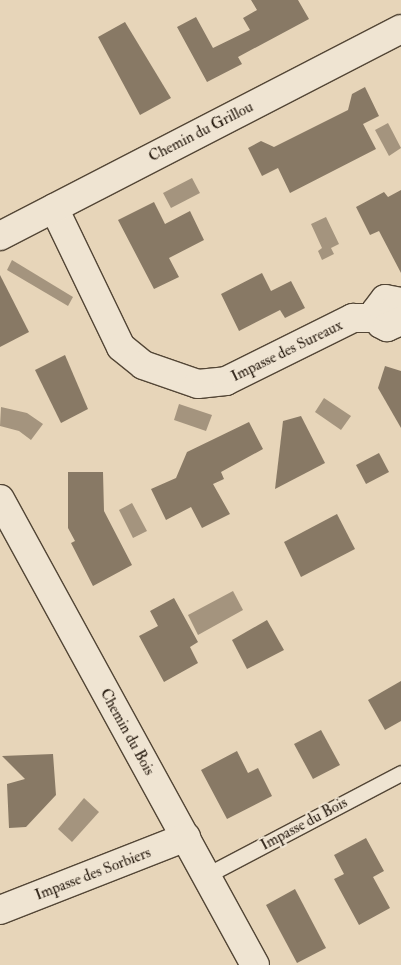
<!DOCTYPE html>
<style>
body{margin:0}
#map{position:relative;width:401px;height:965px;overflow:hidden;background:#e7d5b9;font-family:"IM FELL Double Pica",serif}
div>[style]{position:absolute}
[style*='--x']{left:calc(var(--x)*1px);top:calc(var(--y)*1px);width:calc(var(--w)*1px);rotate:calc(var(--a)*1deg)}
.water>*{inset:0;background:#a4947e}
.building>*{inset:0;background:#887965}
.roads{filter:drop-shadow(1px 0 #534636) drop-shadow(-1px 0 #534636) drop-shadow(0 1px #534636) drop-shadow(0 -1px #534636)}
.lane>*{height:15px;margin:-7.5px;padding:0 7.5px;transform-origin:7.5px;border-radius:7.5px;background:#efe4d2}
.street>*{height:28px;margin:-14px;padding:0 14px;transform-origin:14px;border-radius:14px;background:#efe4d2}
span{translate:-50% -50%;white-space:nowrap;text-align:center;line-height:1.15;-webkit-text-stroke:4px #efe4d2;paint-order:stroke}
.street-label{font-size:15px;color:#22160b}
</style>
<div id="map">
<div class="water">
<div style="clip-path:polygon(388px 123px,401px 148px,389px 156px,375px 130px)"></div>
<div style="clip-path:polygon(192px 178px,200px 193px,171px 208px,163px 193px)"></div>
<div style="clip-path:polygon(326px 217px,339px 244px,331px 248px,334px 254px,322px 260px,318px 251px,322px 248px,311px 224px)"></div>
<div style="clip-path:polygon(12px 260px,73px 297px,68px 306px,7px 270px)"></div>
<div style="clip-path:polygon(324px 398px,351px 416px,341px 430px,315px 412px)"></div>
<div style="clip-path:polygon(179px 404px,212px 415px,206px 431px,174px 420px)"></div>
<div style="clip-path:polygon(1px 407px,27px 413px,43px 424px,31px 440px,19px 431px,0 426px)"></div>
<div style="clip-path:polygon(132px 503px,147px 531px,133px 538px,119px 510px)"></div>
<div style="clip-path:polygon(233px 591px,243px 610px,198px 635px,188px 615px)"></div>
<div style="clip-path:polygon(84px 798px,99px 812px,72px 842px,58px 829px)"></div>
</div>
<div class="building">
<div style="clip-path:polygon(251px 0,298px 0,309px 19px,238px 57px,242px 64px,207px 82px,177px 27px,196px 17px,213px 48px,250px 30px,243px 18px,257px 10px)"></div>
<div style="clip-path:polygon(125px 22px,171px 98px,140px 115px,98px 37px)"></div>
<div style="clip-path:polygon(365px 87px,379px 116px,363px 124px,376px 149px,290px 193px,278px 168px,262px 176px,248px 148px,261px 141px,274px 147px,348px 110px,352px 94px)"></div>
<div style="clip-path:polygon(401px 190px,401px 273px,379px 231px,370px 235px,356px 207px,384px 192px,388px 197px)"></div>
<div style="clip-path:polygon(154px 202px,165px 224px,190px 211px,204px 240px,169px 258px,179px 277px,154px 289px,118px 220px)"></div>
<div style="clip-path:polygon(262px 273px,271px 291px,291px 281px,305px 308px,285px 318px,280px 310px,239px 331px,221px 294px)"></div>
<div style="clip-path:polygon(0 275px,29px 332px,0 347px)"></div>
<div style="clip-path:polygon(65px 355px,88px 409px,61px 423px,35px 370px)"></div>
<div style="clip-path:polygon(385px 366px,401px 371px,401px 428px,378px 388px)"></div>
<div style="clip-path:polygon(301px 416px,325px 463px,275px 489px,283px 421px)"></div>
<div style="clip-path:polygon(249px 422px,263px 449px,221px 472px,224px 479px,213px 484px,230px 514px,202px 528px,191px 507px,166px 520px,151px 489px,176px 478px,187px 452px)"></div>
<div style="clip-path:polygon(379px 453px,389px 472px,366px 484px,356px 465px)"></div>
<div style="clip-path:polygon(68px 472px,103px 472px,104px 511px,132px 565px,93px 586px,71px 543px,75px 541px,68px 528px)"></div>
<div style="clip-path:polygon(337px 514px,355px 549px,301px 577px,284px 542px)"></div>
<div style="clip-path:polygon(174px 598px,198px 642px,190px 647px,198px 663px,164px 682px,139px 636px,158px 626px,150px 611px)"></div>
<div style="clip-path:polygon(267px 620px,284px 650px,247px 669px,232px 640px)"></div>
<div style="clip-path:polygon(401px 681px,401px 721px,385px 730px,368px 700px)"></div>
<div style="clip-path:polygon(321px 730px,340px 765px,313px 779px,294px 744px)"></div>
<div style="clip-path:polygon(237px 751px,248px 773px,258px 768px,272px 796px,227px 819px,201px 770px)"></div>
<div style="clip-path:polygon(53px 754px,56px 795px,26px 827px,9px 828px,7px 784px,25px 779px,2px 756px)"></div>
<div style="clip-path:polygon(366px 838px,384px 871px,373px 877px,390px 908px,359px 925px,334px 879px,344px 874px,334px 855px)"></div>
<div style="clip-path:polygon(295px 889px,326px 948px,297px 963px,266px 905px)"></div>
</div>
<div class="roads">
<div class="lane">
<div style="--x:207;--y:875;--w:219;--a:-27.7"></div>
</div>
<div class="street">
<div style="--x:54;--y:208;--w:154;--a:64.3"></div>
<div style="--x:121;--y:347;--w:28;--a:39"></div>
<div style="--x:143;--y:365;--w:58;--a:19.1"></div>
<div style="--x:198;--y:384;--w:28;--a:-6"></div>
<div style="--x:226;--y:381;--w:142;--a:-26.4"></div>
<div style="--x:353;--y:318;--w:24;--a:0"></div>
<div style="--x:0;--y:236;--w:451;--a:-27.3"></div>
<div style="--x:401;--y:302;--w:16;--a:-169"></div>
<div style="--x:385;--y:299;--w:15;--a:127"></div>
<div style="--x:376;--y:311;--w:14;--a:69"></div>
<div style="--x:381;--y:324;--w:7;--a:27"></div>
<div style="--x:387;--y:327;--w:15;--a:-23"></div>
<div style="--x:0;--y:499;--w:531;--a:61.31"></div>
<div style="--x:0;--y:910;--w:200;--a:-21.4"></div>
</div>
</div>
<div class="street-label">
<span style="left:201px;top:132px;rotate:-27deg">Chemin du Grillou</span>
<span style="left:287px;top:351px;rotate:-26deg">Impasse des Sureaux</span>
<span style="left:127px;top:732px;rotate:61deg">Chemin du Bois</span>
<span style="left:304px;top:824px;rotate:-28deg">Impasse du Bois</span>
<span style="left:93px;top:874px;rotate:-21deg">Impasse des Sorbiers</span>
</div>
</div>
